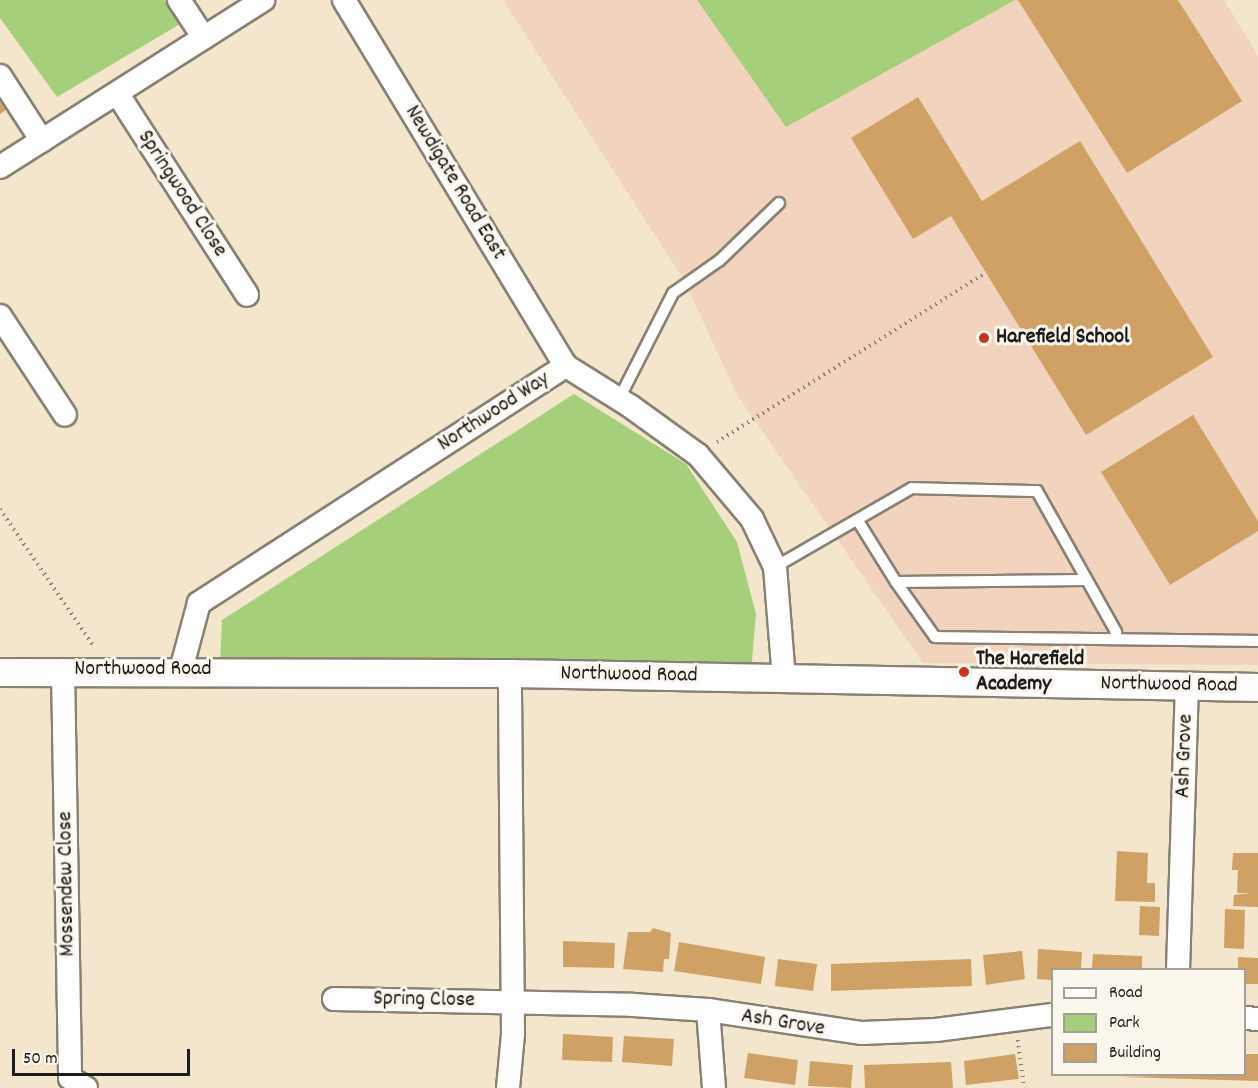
<!DOCTYPE html>
<style>
body{margin:0}
#map{position:relative;width:1258px;height:1088px;overflow:hidden;background:#f3e6cc;font-family:Dekko,sans-serif}
div>[style]{position:absolute}
[style*='--x']{left:calc(var(--x)*1px);top:calc(var(--y)*1px);width:calc(var(--w)*1px);rotate:calc(var(--a)*1deg)}
.built>*{inset:0;background:#f2d4be}
.green>*{inset:0;background:#a5cf7b}
.building>*{inset:0;background:#d0a165}
.path>*{height:4px;margin-top:-2px;transform-origin:0;background:repeating-linear-gradient(90deg,#888174 0 1.5px,transparent 0 6px)}
.roads{filter:drop-shadow(2px 0 #888174) drop-shadow(-2px 0 #888174) drop-shadow(0 2px #888174) drop-shadow(0 -2px #888174)}
.service>*{height:10px;margin:-5px;padding:0 5px;transform-origin:5px;border-radius:5px;background:#fff}
.minor>*{height:22px;margin:-11px;padding:0 11px;transform-origin:11px;border-radius:11px;background:#fff}
.tertiary>*{height:27px;margin:-13.5px;padding:0 13.5px;transform-origin:13.5px;border-radius:13.5px;background:#fff}
.dots>*{width:16px;height:16px;translate:-50% -50%;box-sizing:border-box;border:3px solid #fbf7ec;border-radius:50%}
span{translate:-50% -50%;white-space:nowrap;text-align:center;line-height:1.15;-webkit-text-stroke:6px #fbf7ec;paint-order:stroke}
.street-label{font-size:22px;color:#1c1c1c}
.poi-label{font-size:22px;color:#1c1c1c;font-weight:700}
.left{translate:0 -50%;text-align:left}
.legend{position:absolute;left:1051px;top:968px;width:195px;height:108px;box-sizing:border-box;background:#fbf7ec;border:2px solid #a29f99;margin:0;padding:8px 10px;list-style:none;font-size:18px;color:#1c1c1c}
.legend li{display:flex;align-items:center;gap:12px;height:30px}
.legend b{width:30px;border:2px solid #a29f99}
.scale{position:absolute;left:12px;top:1049px;width:178px;height:27px;box-sizing:border-box;border:3px solid #1c1c1c;border-top:0;padding-left:8px;font-size:18px;line-height:21px;white-space:nowrap;color:#1c1c1c;-webkit-text-stroke:4px #fbf7ec;paint-order:stroke}
</style>
<div id="map">
<div class="built">
<div style="clip-path:polygon(503px 0,1224px 0,1258px 56px,1258px 665px,923px 663px,737px 395px,684px 280px)"></div>
</div>
<div class="green">
<div style="clip-path:polygon(0 0,164px 0,180px 24px,57px 97px,0 18px)"></div>
<div style="clip-path:polygon(697px 0,1015px 0,786px 127px)"></div>
<div style="clip-path:polygon(574px 394px,686px 464px,737px 542px,756px 614px,751px 672px,220px 663px,222px 620px)"></div>
</div>
<div class="building">
<div style="clip-path:polygon(1018px 0,1178px 0,1242px 101px,1127px 173px)"></div>
<div style="clip-path:polygon(918px 97px,982px 201px,1080px 141px,1213px 357px,1086px 435px,951px 216px,913px 239px,851px 138px)"></div>
<div style="clip-path:polygon(0 102px,6px 110px,0 114px)"></div>
<div style="clip-path:polygon(1193px 415px,1258px 521px,1258px 531px,1170px 585px,1101px 472px)"></div>
<div style="clip-path:polygon(1117px 851px,1148px 853px,1147px 883px,1155px 883px,1155px 902px,1115px 901px)"></div>
<div style="clip-path:polygon(1233px 853px,1258px 853px,1258px 907px,1233px 906px,1234px 895px,1251px 893px,1237px 893px,1238px 870px,1232px 870px)"></div>
<div style="clip-path:polygon(1140px 906px,1160px 907px,1159px 936px,1139px 935px)"></div>
<div style="clip-path:polygon(1225px 909px,1245px 910px,1244px 949px,1224px 948px)"></div>
<div style="clip-path:polygon(653px 928px,671px 933px,669px 959px,664px 959px,663px 972px,623px 969px,628px 932px,650px 932px)"></div>
<div style="clip-path:polygon(563px 941px,615px 943px,614px 968px,563px 967px)"></div>
<div style="clip-path:polygon(679px 942px,765px 957px,761px 984px,674px 971px)"></div>
<div style="clip-path:polygon(1038px 949px,1082px 952px,1081px 969px,1053px 969px,1052px 980px,1037px 979px)"></div>
<div style="clip-path:polygon(1022px 951px,1025px 979px,986px 985px,983px 955px)"></div>
<div style="clip-path:polygon(1093px 954px,1142px 956px,1142px 969px,1092px 969px)"></div>
<div style="clip-path:polygon(1238px 957px,1258px 958px,1258px 984px,1245px 984px,1245px 969px,1238px 969px)"></div>
<div style="clip-path:polygon(778px 959px,817px 964px,813px 991px,775px 986px)"></div>
<div style="clip-path:polygon(971px 959px,972px 986px,831px 991px,831px 964px)"></div>
<div style="clip-path:polygon(563px 1034px,613px 1037px,612px 1062px,562px 1060px)"></div>
<div style="clip-path:polygon(624px 1036px,674px 1039px,672px 1066px,622px 1062px)"></div>
<div style="clip-path:polygon(748px 1053px,798px 1060px,795px 1085px,744px 1078px)"></div>
<div style="clip-path:polygon(1015px 1054px,1019px 1079px,966px 1085px,964px 1061px)"></div>
<div style="clip-path:polygon(1245px 1054px,1258px 1054px,1258px 1081px,1119px 1077px,1244px 1074px)"></div>
<div style="clip-path:polygon(810px 1061px,853px 1065px,851px 1088px,808px 1086px)"></div>
<div style="clip-path:polygon(951px 1062px,953px 1088px,865px 1088px,864px 1065px)"></div>
</div>
<div class="path">
<div style="--x:717;--y:442;--w:317;--a:-32.2"></div>
<div style="--x:0;--y:509;--w:167;--a:55.7"></div>
<div style="--x:1018;--y:1040;--w:48;--a:82.9"></div>
</div>
<div class="roads">
<div class="service">
<div style="--x:619;--y:399;--w:119;--a:-63"></div>
<div style="--x:673;--y:293;--w:57;--a:-35.1"></div>
<div style="--x:720;--y:260;--w:82;--a:-44"></div>
<div style="--x:858;--y:521;--w:72;--a:58.1"></div>
<div style="--x:896;--y:582;--w:189;--a:-0.6"></div>
<div style="--x:775;--y:567;--w:158;--a:-30"></div>
<div style="--x:912;--y:488;--w:125;--a:1.4"></div>
<div style="--x:1037;--y:491;--w:162;--a:60.7"></div>
<div style="--x:1116;--y:632;--w:7;--a:98"></div>
<div style="--x:896;--y:582;--w:67;--a:54.7"></div>
<div style="--x:935;--y:637;--w:323;--a:0.7"></div>
</div>
<div class="minor">
<div style="--x:179;--y:0;--w:45;--a:56.7"></div>
<div style="--x:344;--y:0;--w:428;--a:58.8"></div>
<div style="--x:0;--y:76;--w:77;--a:57.1"></div>
<div style="--x:117;--y:93;--w:240;--a:57.2"></div>
<div style="--x:0;--y:167;--w:312;--a:-32.4"></div>
<div style="--x:0;--y:316;--w:118;--a:56.7"></div>
<div style="--x:63;--y:670;--w:408;--a:89"></div>
<div style="--x:70;--y:1078;--w:19;--a:32"></div>
<div style="--x:181;--y:670;--w:69;--a:-75"></div>
<div style="--x:199;--y:603;--w:437;--a:-32.9"></div>
<div style="--x:566;--y:366;--w:75;--a:32"></div>
<div style="--x:630;--y:406;--w:84;--a:35.8"></div>
<div style="--x:698;--y:455;--w:84;--a:49.8"></div>
<div style="--x:752;--y:519;--w:53;--a:64.4"></div>
<div style="--x:775;--y:567;--w:111;--a:85.4"></div>
<div style="--x:1178;--y:970;--w:284;--a:-88.2"></div>
<div style="--x:334;--y:999;--w:299;--a:1.1"></div>
<div style="--x:633;--y:1005;--w:75;--a:3.8"></div>
<div style="--x:708;--y:1010;--w:156;--a:8.5"></div>
<div style="--x:862;--y:1033;--w:74;--a:-2.3"></div>
<div style="--x:936;--y:1030;--w:117;--a:-7.4"></div>
<div style="--x:708;--y:1010;--w:78;--a:85.6"></div>
<div style="--x:1244;--y:1018;--w:14;--a:4"></div>
<div style="--x:508;--y:1088;--w:54;--a:-84.7"></div>
<div style="--x:513;--y:1034;--w:361;--a:-90.5"></div>
</div>
<div class="tertiary">
<div style="--x:0;--y:672;--w:510;--a:0.11"></div>
<div style="--x:510;--y:673;--w:748;--a:1.07"></div>
</div>
</div>
<div class="dots">
<div style="left:984px;top:338px;background:#c8321e"></div>
<div style="left:964px;top:672px;background:#c8321e"></div>
</div>
<div class="street-label">
<span style="left:455px;top:183px;rotate:59deg">Newdigate Road East</span>
<span style="left:182px;top:194px;rotate:57deg">Springwood Close</span>
<span style="left:494px;top:412px;rotate:-33deg">Northwood Way</span>
<span style="left:143px;top:670px">Northwood Road</span>
<span style="left:629px;top:675px;rotate:1deg">Northwood Road</span>
<span style="left:1169px;top:685px;rotate:1deg">Northwood Road</span>
<span style="left:1185px;top:756px;rotate:-88deg">Ash Grove</span>
<span style="left:67px;top:884px;rotate:-91deg">Mossendew Close</span>
<span style="left:424px;top:1000px;rotate:1deg">Spring Close</span>
<span style="left:783px;top:1023px;rotate:9deg">Ash Grove</span>
</div>
<div class="poi-label">
<span class="left" style="left:996px;top:338px">Harefield School</span>
<span class="left" style="left:976px;top:672px">The Harefield<br>Academy</span>
</div>
<ul class="legend">
<li><b style="height:8px;background:#fff"></b>Road</li>
<li><b style="height:16px;background:#a5cf7b"></b>Park</li>
<li><b style="height:16px;background:#d0a165"></b>Building</li>
</ul>
<div class="scale">50 m</div>
</div>
